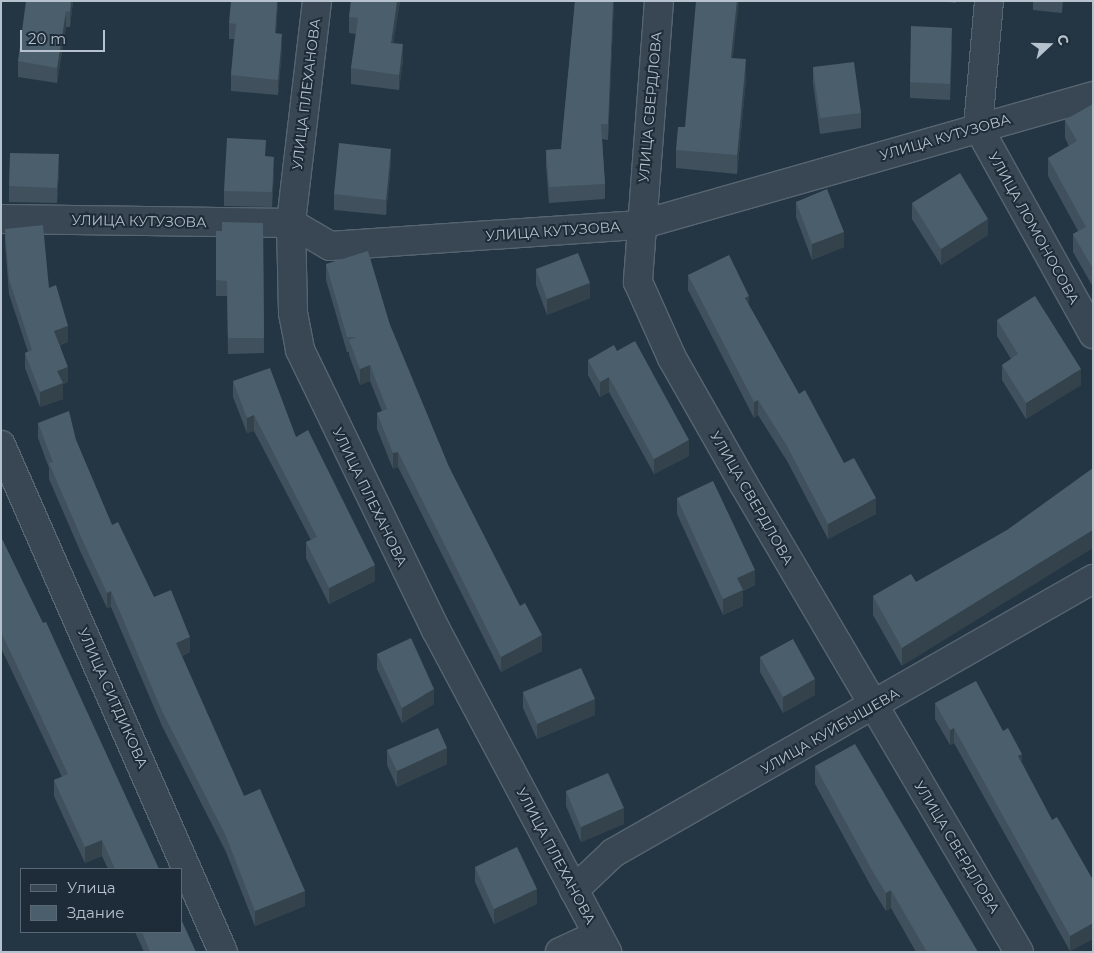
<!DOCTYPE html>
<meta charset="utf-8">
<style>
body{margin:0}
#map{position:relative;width:1094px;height:953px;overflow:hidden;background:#243644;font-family:Montserrat,sans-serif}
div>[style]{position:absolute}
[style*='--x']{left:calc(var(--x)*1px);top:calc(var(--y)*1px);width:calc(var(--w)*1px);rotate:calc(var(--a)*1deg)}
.roads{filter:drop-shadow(1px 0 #576570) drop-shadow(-1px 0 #576570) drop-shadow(0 1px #576570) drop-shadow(0 -1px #576570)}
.minor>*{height:28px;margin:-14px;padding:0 14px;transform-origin:14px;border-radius:14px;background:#384753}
.wall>*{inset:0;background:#40515d}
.shaded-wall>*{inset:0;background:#34424c}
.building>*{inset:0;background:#4a5e6c}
span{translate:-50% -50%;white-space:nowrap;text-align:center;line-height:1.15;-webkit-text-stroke:4px #1d2c38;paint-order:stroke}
.street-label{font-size:14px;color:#b6c2cd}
.frame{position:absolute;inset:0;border:2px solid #b6c2cd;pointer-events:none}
.legend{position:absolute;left:20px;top:868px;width:162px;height:65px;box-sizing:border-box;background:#1d2c38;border:1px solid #5a6874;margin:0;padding:6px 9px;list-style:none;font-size:15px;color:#b6c2cd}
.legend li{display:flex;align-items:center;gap:10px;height:25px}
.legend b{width:25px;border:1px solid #5a6874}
.north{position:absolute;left:1024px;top:20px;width:50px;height:50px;-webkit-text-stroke:4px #1d2c38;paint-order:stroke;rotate:69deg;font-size:14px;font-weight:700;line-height:20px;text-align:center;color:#b6c2cd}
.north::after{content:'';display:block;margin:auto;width:18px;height:22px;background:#b6c2cd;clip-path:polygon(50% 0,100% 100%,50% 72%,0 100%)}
.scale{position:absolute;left:20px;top:30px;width:85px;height:22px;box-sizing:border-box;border:2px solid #b6c2cd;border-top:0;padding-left:6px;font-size:15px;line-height:18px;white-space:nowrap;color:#b6c2cd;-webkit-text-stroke:4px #1d2c38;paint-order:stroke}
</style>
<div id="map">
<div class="roads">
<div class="minor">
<div style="--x:317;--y:1;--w:224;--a:96.7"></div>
<div style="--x:291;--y:223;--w:90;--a:88.7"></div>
<div style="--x:293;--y:313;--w:38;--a:79"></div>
<div style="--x:300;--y:350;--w:311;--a:64.1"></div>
<div style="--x:436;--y:630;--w:365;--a:62"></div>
<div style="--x:659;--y:1;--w:282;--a:94.3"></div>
<div style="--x:638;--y:282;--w:83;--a:65.9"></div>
<div style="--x:672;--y:358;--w:144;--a:60.4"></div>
<div style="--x:743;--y:483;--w:544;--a:59.52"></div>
<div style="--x:989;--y:1;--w:126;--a:95"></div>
<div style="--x:978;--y:127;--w:237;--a:60.9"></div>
<div style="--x:1;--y:219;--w:290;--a:0.8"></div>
<div style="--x:291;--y:223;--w:45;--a:30.5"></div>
<div style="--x:330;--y:246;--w:311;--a:-3.9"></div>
<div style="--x:640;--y:225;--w:471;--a:-15.9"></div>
<div style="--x:1;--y:445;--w:553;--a:66.35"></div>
<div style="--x:574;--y:890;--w:54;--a:-43.5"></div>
<div style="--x:613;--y:853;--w:553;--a:-29.72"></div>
<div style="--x:560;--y:952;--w:41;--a:-24.7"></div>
</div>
</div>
<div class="wall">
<div style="clip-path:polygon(73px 1px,70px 27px,66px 27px,57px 83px,18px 77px,18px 61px)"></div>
<div style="clip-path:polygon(278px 1px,276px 33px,282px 49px,278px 95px,231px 91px,231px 75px,234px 39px,229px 39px,229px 23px)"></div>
<div style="clip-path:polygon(351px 1px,400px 1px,393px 43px,403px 60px,399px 90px,351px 84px,351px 68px,356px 34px,349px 33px,349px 17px)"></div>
<div style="clip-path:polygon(575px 1px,614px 1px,608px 140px,602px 139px,605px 184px,605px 199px,549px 203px,546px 166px,546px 150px,561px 149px)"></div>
<div style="clip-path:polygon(940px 1px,956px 1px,956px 3px)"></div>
<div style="clip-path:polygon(1033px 1px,1063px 1px,1062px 13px,1033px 10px)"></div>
<div style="clip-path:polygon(952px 44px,950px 100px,910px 98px,910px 82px)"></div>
<div style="clip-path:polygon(733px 58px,746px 78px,737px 174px,676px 168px,676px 150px,685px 127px)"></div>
<div style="clip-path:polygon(813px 67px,861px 113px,861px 128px,820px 134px,813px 83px)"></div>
<div style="clip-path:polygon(1093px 104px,1093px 287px,1073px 252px,1073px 234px,1078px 231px,1048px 176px,1048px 158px,1069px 146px,1065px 138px,1065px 120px)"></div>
<div style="clip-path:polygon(266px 156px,274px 172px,272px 207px,224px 206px,224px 191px)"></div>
<div style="clip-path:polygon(391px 164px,386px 215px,334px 210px,334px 194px)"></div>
<div style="clip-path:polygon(59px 170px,57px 203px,9px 202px,9px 186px)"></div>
<div style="clip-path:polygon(796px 202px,844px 247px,812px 260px,796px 217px)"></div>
<div style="clip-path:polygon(912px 203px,988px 235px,941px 265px,912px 219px)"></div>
<div style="clip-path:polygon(263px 223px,264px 353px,228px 354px,227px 296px,216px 296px,216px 231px,222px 231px)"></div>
<div style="clip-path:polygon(5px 229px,49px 288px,68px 342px,60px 345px,68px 382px,63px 384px,63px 399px,40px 407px,25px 368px,25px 353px,28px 352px,9px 294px,5px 244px)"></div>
<div style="clip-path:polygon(326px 264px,390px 325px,449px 467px,542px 651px,501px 672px,398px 467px,393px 469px,377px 429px,377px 413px,382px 411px,370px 381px,360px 385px,349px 355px,349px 352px,347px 352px,326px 280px)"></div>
<div style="clip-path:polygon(536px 269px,590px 298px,547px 315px,536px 285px)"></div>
<div style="clip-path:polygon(688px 275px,749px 305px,799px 394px,876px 514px,828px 539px,787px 461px,758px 415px,754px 418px,688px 290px)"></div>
<div style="clip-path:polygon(997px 320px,1081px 385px,1026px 419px,1002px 380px,1002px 365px,1011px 359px,997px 336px)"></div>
<div style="clip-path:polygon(617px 351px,689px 456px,654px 474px,609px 392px,600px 397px,588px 375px,588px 360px)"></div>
<div style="clip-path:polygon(233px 381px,296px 437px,375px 581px,329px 604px,306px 558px,306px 542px,311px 540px,254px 431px,247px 433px,233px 397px)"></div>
<div style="clip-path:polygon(38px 423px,76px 440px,112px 525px,154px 597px,190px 652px,182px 656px,244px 796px,305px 906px,255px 926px,226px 852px,162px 726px,111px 607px,107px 608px,81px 553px,49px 479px,49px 468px,38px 438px)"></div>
<div style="clip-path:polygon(677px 498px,755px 585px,743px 591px,743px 606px,723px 615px,677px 514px)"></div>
<div style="clip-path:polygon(1px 537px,159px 869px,108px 869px,102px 856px,85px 863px,63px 816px,54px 796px,54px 780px,62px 777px,1px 648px)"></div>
<div style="clip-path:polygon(911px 574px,902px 666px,873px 615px,873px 596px)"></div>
<div style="clip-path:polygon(377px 654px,434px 704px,402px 723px,377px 669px)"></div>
<div style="clip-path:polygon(760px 657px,815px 695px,783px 713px,760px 672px)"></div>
<div style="clip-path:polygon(523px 692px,595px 715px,537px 739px,523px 708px)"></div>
<div style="clip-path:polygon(935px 703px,1003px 731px,1022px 763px,1052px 820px,1093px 880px,1093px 939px,1070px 951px,954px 743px,950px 745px,935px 719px)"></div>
<div style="clip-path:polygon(387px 750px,447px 764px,397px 787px,387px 765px)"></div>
<div style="clip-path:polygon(815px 766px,978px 952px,916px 952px,891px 908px,886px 911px,873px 890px,815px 784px)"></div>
<div style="clip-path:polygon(566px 791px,624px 824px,581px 842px,566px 806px)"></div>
<div style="clip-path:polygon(475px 867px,537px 904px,494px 924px,475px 882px)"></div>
<div style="clip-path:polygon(135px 932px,181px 932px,196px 952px,144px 952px)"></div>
</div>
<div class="shaded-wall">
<div style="clip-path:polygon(71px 1px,73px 1px,70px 27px,70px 12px)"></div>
<div style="clip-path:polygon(277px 1px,278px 1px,275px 49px,275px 33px)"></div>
<div style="clip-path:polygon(397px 1px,400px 1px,391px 58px,391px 43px)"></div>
<div style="clip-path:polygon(613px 1px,614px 1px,608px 140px,608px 124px)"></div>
<div style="clip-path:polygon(737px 1px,739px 1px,731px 76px,731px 58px)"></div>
<div style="clip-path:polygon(66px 11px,66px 27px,57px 83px,57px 68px)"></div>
<div style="clip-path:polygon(952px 28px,952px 44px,950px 100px,950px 84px)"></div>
<div style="clip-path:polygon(282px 34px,282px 49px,278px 95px,278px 80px)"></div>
<div style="clip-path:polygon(403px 44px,403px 60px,399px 90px,399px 75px)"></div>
<div style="clip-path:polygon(746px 59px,746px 78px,737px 174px,737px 155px)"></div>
<div style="clip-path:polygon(391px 149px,391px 164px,386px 215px,386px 200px)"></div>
<div style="clip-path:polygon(59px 154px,59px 170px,57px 203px,57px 188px)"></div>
<div style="clip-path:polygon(274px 157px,274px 172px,272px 207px,272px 192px)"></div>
<div style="clip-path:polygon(988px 219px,988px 235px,941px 265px,941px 249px)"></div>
<div style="clip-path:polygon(844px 232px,844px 247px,812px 260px,812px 244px)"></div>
<div style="clip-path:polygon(590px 283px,590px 298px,547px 315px,547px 299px)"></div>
<div style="clip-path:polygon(749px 296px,749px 312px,745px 298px)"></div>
<div style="clip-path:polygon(68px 326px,68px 342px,54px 346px,54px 331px)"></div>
<div style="clip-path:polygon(370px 365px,370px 381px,360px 385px,360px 369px)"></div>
<div style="clip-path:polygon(68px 367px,68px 382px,63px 384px,63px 399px,40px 407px,40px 392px,57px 371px)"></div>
<div style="clip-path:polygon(1081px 369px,1081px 385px,1026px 419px,1026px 403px)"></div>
<div style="clip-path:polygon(609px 377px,609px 392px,600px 397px,600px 382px)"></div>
<div style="clip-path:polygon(758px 400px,758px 415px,754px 418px,754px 402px)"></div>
<div style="clip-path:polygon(254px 415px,254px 431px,247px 433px,247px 418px)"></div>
<div style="clip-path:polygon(689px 440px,689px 456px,654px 474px,654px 459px)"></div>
<div style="clip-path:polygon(398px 452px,398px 467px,393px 469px,393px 453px)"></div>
<div style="clip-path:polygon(876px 498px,876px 514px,828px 539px,828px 524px)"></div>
<div style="clip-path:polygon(1093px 530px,1093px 548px,902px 666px,902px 648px)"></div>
<div style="clip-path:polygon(375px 565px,375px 581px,329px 604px,329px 588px)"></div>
<div style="clip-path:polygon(755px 570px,755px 585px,743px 591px,743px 606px,723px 615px,723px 599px,737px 578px)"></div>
<div style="clip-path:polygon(111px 591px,111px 607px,107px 608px,107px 593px)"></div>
<div style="clip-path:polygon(542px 635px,542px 651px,501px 672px,501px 657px)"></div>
<div style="clip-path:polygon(190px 637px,190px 652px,176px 658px,176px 643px)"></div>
<div style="clip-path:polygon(815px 679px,815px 695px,783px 713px,783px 697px)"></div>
<div style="clip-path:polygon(434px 689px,434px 704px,402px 723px,402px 708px)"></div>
<div style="clip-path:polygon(595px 699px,595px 715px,537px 739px,537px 724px)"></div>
<div style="clip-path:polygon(954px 728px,954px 743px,950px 745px,950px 730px)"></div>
<div style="clip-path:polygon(447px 748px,447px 764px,397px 787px,397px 771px)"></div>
<div style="clip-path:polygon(1022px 754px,1022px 769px,1018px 756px)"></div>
<div style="clip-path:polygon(624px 808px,624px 824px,581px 842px,581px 827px)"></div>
<div style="clip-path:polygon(102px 840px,102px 856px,85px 863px,85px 847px)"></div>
<div style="clip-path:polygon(537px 889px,537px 904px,494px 924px,494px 909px)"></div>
<div style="clip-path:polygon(891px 890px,891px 908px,886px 911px,886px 893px)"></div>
<div style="clip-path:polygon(305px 891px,305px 906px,255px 926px,255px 911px)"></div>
<div style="clip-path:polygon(1093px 923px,1093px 939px,1070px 951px,1070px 936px)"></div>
</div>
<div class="building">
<div style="clip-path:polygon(26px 1px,71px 1px,70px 12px,66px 11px,57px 68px,18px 61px)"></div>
<div style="clip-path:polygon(231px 1px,277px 1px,275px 33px,282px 34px,278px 80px,231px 75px,236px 24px,229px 23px)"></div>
<div style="clip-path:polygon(351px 1px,397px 1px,391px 43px,403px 44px,399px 75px,351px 68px,358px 18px,349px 17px)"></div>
<div style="clip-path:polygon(575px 1px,613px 1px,608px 124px,601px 124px,605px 184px,549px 187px,546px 150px,561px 149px)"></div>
<div style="clip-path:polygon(696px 1px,737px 1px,731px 58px,746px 59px,737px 155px,676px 150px,678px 127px,685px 127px)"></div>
<div style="clip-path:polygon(911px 26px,952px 28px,950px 84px,910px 82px)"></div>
<div style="clip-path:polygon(854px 62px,861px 113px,820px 118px,813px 67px)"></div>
<div style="clip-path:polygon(1093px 104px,1093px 269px,1073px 234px,1086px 227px,1048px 158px,1077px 141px,1065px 120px)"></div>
<div style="clip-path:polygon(227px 138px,266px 140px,265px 156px,274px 157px,272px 192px,224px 191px)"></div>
<div style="clip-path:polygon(339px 143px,391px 149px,386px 200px,334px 194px)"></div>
<div style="clip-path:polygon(10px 153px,59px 154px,57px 188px,9px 186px)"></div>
<div style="clip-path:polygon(960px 173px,988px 219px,941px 249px,912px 203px)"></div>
<div style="clip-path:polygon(827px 189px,844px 232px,812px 244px,796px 202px)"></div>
<div style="clip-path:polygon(222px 222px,263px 223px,264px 338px,228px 338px,227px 281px,216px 280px,216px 231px,222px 231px)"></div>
<div style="clip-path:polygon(43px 225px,49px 288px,56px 285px,68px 326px,54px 331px,68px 367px,57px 371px,63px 383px,40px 392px,25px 353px,32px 350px,9px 279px,5px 229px)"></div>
<div style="clip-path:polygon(368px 251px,390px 325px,449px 467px,520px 606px,525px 603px,542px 635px,501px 657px,398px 452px,393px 453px,377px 413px,387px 409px,370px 365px,360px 369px,349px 340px,357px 337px,347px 337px,326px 264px)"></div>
<div style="clip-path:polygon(578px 253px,590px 283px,547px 299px,536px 269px)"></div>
<div style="clip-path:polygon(729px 255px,749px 296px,745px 298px,799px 394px,805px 390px,844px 463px,854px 458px,876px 498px,828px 524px,787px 446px,758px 400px,754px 402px,688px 275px)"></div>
<div style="clip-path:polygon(1035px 296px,1081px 369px,1026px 403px,1002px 365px,1018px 354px,997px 320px)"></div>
<div style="clip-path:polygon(635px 341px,689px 440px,654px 459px,609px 377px,600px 382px,588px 360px,614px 345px,617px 351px)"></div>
<div style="clip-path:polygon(270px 368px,296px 437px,308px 430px,375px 565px,329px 588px,306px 542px,317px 537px,254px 415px,247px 418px,233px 381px)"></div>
<div style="clip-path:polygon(69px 411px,76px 440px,112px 525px,118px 522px,154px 597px,171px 590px,190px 637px,176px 643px,244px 796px,260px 789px,305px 891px,255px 911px,226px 836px,162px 711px,111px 591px,107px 593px,81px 537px,49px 463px,53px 462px,38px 423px)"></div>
<div style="clip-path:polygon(1093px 468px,1093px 530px,902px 648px,873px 596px,911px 574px,916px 582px,1007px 530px)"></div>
<div style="clip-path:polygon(713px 481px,755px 570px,737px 578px,743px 590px,723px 599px,677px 498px)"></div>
<div style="clip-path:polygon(1px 537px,43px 623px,46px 622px,159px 869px,115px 869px,102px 840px,85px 847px,63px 800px,54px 780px,68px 774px,1px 632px)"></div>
<div style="clip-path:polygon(411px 638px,434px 689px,402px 708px,377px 654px)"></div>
<div style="clip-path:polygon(793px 639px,815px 679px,783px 697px,760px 657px)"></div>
<div style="clip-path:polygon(581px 668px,595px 699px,537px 724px,523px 692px)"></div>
<div style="clip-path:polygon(976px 681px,1003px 731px,1008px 728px,1022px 754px,1018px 756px,1052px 820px,1057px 817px,1093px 880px,1093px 923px,1070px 936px,954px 728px,950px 730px,935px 703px)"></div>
<div style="clip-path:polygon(438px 728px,447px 748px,397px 771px,387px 750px)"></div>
<div style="clip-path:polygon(855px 744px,978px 952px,927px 952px,891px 890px,886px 893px,873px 872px,815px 766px)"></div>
<div style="clip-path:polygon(608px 773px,624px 808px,581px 827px,566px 791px)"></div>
<div style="clip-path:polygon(517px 847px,537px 889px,494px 909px,475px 867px)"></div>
<div style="clip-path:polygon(181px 919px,196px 952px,150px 952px,142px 932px,181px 932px)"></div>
</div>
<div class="street-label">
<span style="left:306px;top:94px;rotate:-83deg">УЛИЦА ПЛЕХАНОВА</span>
<span style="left:650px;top:107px;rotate:-85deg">УЛИЦА СВЕРДЛОВА</span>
<span style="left:945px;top:137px;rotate:-16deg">УЛИЦА КУТУЗОВА</span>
<span style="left:139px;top:221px;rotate:1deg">УЛИЦА КУТУЗОВА</span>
<span style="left:1034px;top:228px;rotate:61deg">УЛИЦА ЛОМОНОСОВА</span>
<span style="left:553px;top:231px;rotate:-4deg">УЛИЦА КУТУЗОВА</span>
<span style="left:370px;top:497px;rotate:64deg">УЛИЦА ПЛЕХАНОВА</span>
<span style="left:752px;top:498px;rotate:60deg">УЛИЦА СВЕРДЛОВА</span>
<span style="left:113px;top:698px;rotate:66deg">УЛИЦА СИТДИКОВА</span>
<span style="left:830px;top:731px;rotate:-30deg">УЛИЦА КУЙБЫШЕВА</span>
<span style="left:957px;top:847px;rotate:59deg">УЛИЦА СВЕРДЛОВА</span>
<span style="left:556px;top:856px;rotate:62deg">УЛИЦА ПЛЕХАНОВА</span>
</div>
<div class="frame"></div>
<ul class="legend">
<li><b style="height:6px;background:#384753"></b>Улица</li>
<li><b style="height:14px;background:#4a5e6c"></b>Здание</li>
</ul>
<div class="north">С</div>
<div class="scale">20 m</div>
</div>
